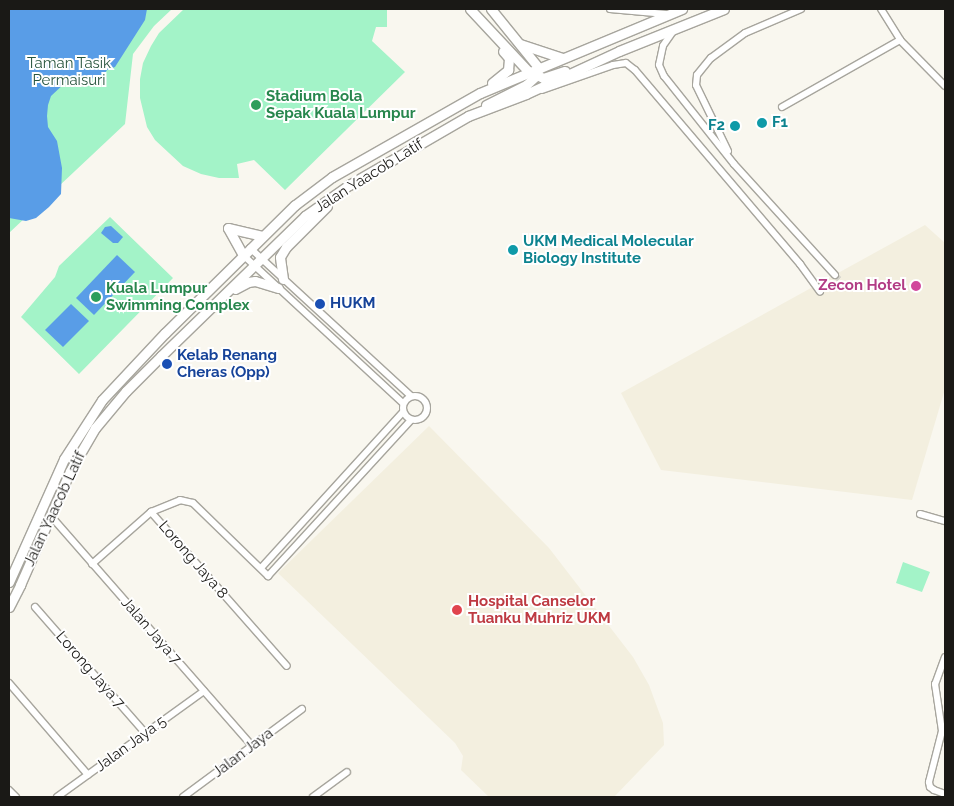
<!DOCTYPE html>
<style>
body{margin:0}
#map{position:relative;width:954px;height:806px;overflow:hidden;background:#f9f7ef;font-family:Raleway,sans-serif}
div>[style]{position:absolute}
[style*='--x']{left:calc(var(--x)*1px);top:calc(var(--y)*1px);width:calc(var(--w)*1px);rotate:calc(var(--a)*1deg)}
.built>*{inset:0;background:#f3efdf}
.green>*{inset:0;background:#a3f3c8}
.water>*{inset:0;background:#599de7}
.street-tunnel>*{height:6px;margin-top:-3px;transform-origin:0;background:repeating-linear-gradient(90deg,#d8d6ce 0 6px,transparent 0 9px)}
.roads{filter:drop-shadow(1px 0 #a7a59d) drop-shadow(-1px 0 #a7a59d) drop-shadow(0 1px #a7a59d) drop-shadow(0 -1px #a7a59d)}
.street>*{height:6px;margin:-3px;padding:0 3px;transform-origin:3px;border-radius:3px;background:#fff}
.street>.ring{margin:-3px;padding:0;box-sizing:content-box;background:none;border:6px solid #fff;border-radius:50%}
.secondary>*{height:9px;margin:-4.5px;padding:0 4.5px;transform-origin:4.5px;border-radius:4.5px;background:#fff}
.dots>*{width:14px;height:14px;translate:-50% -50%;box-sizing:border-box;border:2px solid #fff;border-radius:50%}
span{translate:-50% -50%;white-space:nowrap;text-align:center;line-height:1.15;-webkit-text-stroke:4px #fff;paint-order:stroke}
.park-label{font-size:15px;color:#29563f}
.leisure-label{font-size:15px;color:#27864d;font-weight:700}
.left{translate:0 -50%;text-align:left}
.culture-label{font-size:15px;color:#0d838f;font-weight:700}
.right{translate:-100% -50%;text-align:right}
.street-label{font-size:15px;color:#1a1916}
.hotel-label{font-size:15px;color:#b23c85;font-weight:700}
.transit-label{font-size:15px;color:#164399;font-weight:700}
.health-label{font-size:15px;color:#be3a42;font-weight:700}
.frame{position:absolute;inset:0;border:10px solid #1a1916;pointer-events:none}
</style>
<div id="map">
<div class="built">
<div style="clip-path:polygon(925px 225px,945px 243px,945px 389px,912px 500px,661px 470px,621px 393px)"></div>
<div style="clip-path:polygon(429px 426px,549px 548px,633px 657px,649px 685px,663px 723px,664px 745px,614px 797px,489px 797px,461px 770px,463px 756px,455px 743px,278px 573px)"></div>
</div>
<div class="green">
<div style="clip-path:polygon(9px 9px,172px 9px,154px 26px,133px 54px,125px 124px,9px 233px)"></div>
<div style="clip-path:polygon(184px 9px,387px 9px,387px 27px,376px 27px,372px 41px,405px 72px,285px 190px,254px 160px,237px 164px,239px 178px,219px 178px,201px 174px,183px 166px,155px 140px,147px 127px,140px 98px,140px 79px,143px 63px,151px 46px,159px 33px)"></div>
<div style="clip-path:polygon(110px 217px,173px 278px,79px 374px,21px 317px,55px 277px,59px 266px)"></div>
<div style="clip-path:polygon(903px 562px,930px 572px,922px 592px,896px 583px)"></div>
</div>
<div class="water">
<div style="clip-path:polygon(9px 9px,147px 9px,145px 20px,115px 67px,107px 70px,101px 79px,81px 77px,66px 82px,51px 96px,48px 105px,47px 116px,48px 127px,57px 141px,62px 168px,61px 194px,49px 207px,36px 218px,26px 221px,9px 218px)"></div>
<div style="clip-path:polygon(111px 226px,123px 237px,118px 243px,113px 243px,101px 233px,105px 227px)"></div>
<div style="clip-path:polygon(117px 255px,135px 272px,94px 315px,76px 298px)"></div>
<div style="clip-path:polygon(71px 304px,89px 321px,63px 347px,45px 330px)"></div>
</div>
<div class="street-tunnel">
<div style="--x:835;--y:275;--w:8;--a:45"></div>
</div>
<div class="roads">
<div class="street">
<div style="--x:610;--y:9;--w:56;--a:5.1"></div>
<div style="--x:881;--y:9;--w:36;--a:58"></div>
<div style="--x:900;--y:40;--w:64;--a:45.6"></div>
<div style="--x:674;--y:30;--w:19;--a:125"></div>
<div style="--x:663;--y:46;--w:19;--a:102"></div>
<div style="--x:659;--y:65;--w:12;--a:66"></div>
<div style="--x:664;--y:76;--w:112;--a:51.5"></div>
<div style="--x:734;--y:164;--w:150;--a:47.7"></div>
<div style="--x:542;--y:90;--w:75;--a:-19.4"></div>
<div style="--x:613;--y:65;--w:13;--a:-9"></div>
<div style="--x:626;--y:63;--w:11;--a:38"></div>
<div style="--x:635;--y:70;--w:255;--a:49.6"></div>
<div style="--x:800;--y:264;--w:34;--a:54"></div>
<div style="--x:782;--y:107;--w:136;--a:-29.6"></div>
<div style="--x:728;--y:151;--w:73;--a:-115.9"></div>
<div style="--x:696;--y:85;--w:10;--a:-84"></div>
<div style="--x:697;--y:75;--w:22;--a:-51"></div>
<div style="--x:711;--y:58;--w:42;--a:-36.3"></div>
<div style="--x:745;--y:33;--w:61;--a:-23.2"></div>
<div style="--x:250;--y:248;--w:219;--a:42.6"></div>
<div style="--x:243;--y:255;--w:218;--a:42.8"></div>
<div class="ring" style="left:403px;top:396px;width:18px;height:18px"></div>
<div style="--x:151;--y:512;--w:205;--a:48.6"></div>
<div style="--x:920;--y:514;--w:26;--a:16"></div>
<div style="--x:50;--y:515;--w:307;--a:48.8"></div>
<div style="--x:92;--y:564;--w:79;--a:-41.4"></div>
<div style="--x:151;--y:512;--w:31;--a:-22"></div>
<div style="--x:180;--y:500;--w:13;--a:13"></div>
<div style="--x:193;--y:503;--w:105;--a:44.2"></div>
<div style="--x:268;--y:576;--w:212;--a:-47.5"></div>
<div style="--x:261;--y:568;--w:211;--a:-47.7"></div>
<div style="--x:35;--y:607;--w:169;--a:48.8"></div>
<div style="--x:945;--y:657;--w:29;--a:110"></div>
<div style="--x:935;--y:684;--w:48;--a:81.5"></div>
<div style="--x:942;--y:731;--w:53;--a:104.3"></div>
<div style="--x:929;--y:782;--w:5;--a:79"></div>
<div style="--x:930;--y:787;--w:5;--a:37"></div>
<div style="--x:934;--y:790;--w:12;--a:20"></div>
<div style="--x:9;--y:683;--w:121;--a:49.3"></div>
<div style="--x:9;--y:790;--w:10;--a:45"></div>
<div style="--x:57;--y:797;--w:181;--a:-35.8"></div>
<div style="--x:183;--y:797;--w:148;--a:-36.5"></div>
<div style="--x:313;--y:797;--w:42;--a:-36.3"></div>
</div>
<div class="secondary">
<div style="--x:470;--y:9;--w:85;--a:46.9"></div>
<div style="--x:528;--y:71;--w:17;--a:25"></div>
<div style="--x:543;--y:78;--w:23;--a:-18"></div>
<div style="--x:491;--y:9;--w:75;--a:51"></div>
<div style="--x:520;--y:44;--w:44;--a:18.4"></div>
<div style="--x:492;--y:83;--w:21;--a:-39"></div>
<div style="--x:508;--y:70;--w:12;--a:-85"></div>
<div style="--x:509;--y:58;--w:9;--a:-131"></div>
<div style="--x:486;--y:105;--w:45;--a:-26.6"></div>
<div style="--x:526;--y:85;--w:15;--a:-42"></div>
<div style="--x:537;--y:75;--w:5;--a:-79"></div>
<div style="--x:228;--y:228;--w:35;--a:13"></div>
<div style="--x:228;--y:228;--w:31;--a:61"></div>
<div style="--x:283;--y:279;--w:22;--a:-98"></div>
<div style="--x:280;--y:257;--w:12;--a:-59"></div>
<div style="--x:286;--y:247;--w:58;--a:-45"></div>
<div style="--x:235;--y:289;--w:15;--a:-28"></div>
<div style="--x:248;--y:282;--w:7;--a:-8"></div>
<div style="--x:255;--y:281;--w:24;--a:17"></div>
<div style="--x:9;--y:582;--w:135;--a:-65.9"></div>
<div style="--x:64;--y:459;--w:70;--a:-57.2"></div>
<div style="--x:102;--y:400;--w:92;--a:-46.8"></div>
<div style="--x:165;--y:333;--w:182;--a:-44.6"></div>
<div style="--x:295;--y:205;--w:46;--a:-37.1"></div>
<div style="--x:332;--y:177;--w:170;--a:-29.6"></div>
<div style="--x:480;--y:93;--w:219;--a:-22.6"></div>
<div style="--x:9;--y:607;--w:25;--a:-63"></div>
<div style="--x:20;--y:585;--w:124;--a:-66.3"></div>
<div style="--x:70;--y:471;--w:50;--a:-59.8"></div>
<div style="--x:95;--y:428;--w:48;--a:-50"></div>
<div style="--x:126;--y:391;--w:49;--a:-45"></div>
<div style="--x:161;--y:356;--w:201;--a:-44.2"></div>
<div style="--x:305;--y:216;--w:54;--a:-35.2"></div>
<div style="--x:349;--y:185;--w:138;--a:-30.1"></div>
<div style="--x:468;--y:116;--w:62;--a:-20.8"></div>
<div style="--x:526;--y:94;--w:102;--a:-24.8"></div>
<div style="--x:619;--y:51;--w:113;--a:-21.8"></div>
</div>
</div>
<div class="dots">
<div style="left:256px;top:105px;background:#2e9e5b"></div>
<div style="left:762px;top:123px;background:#0f9aa8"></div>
<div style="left:735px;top:126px;background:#0f9aa8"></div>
<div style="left:513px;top:250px;background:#0f9aa8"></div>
<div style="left:916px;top:286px;background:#d1479c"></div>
<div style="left:96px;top:297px;background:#2e9e5b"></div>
<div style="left:320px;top:304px;background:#1a4fb4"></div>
<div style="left:167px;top:364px;background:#1a4fb4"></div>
<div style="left:457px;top:610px;background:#e0444e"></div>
</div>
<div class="park-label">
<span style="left:69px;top:72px">Taman Tasik<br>Permaisuri</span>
</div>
<div class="leisure-label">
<span class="left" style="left:266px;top:105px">Stadium Bola<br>Sepak Kuala Lumpur</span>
<span class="left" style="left:106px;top:297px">Kuala Lumpur<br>Swimming Complex</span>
</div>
<div class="culture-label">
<span class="left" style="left:772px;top:123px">F1</span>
<span class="right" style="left:725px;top:126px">F2</span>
<span class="left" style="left:523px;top:250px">UKM Medical Molecular<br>Biology Institute</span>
</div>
<div class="street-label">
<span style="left:369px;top:176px;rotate:-32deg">Jalan Yaacob Latif</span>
<span style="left:55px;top:509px;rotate:-65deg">Jalan Yaacob Latif</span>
<span style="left:193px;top:560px;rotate:49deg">Lorong Jaya 8</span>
<span style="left:151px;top:631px;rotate:49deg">Jalan Jaya 7</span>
<span style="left:90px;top:670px;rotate:49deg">Lorong Jaya 7</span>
<span style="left:131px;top:744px;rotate:-36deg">Jalan Jaya 5</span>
<span style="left:243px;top:753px;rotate:-37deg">Jalan Jaya</span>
</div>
<div class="hotel-label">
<span class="right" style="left:906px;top:286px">Zecon Hotel</span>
</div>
<div class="transit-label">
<span class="left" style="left:330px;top:304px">HUKM</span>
<span class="left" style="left:177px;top:364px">Kelab Renang<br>Cheras (Opp)</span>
</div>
<div class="health-label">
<span class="left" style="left:468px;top:610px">Hospital Canselor<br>Tuanku Muhriz UKM</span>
</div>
<div class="frame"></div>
</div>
